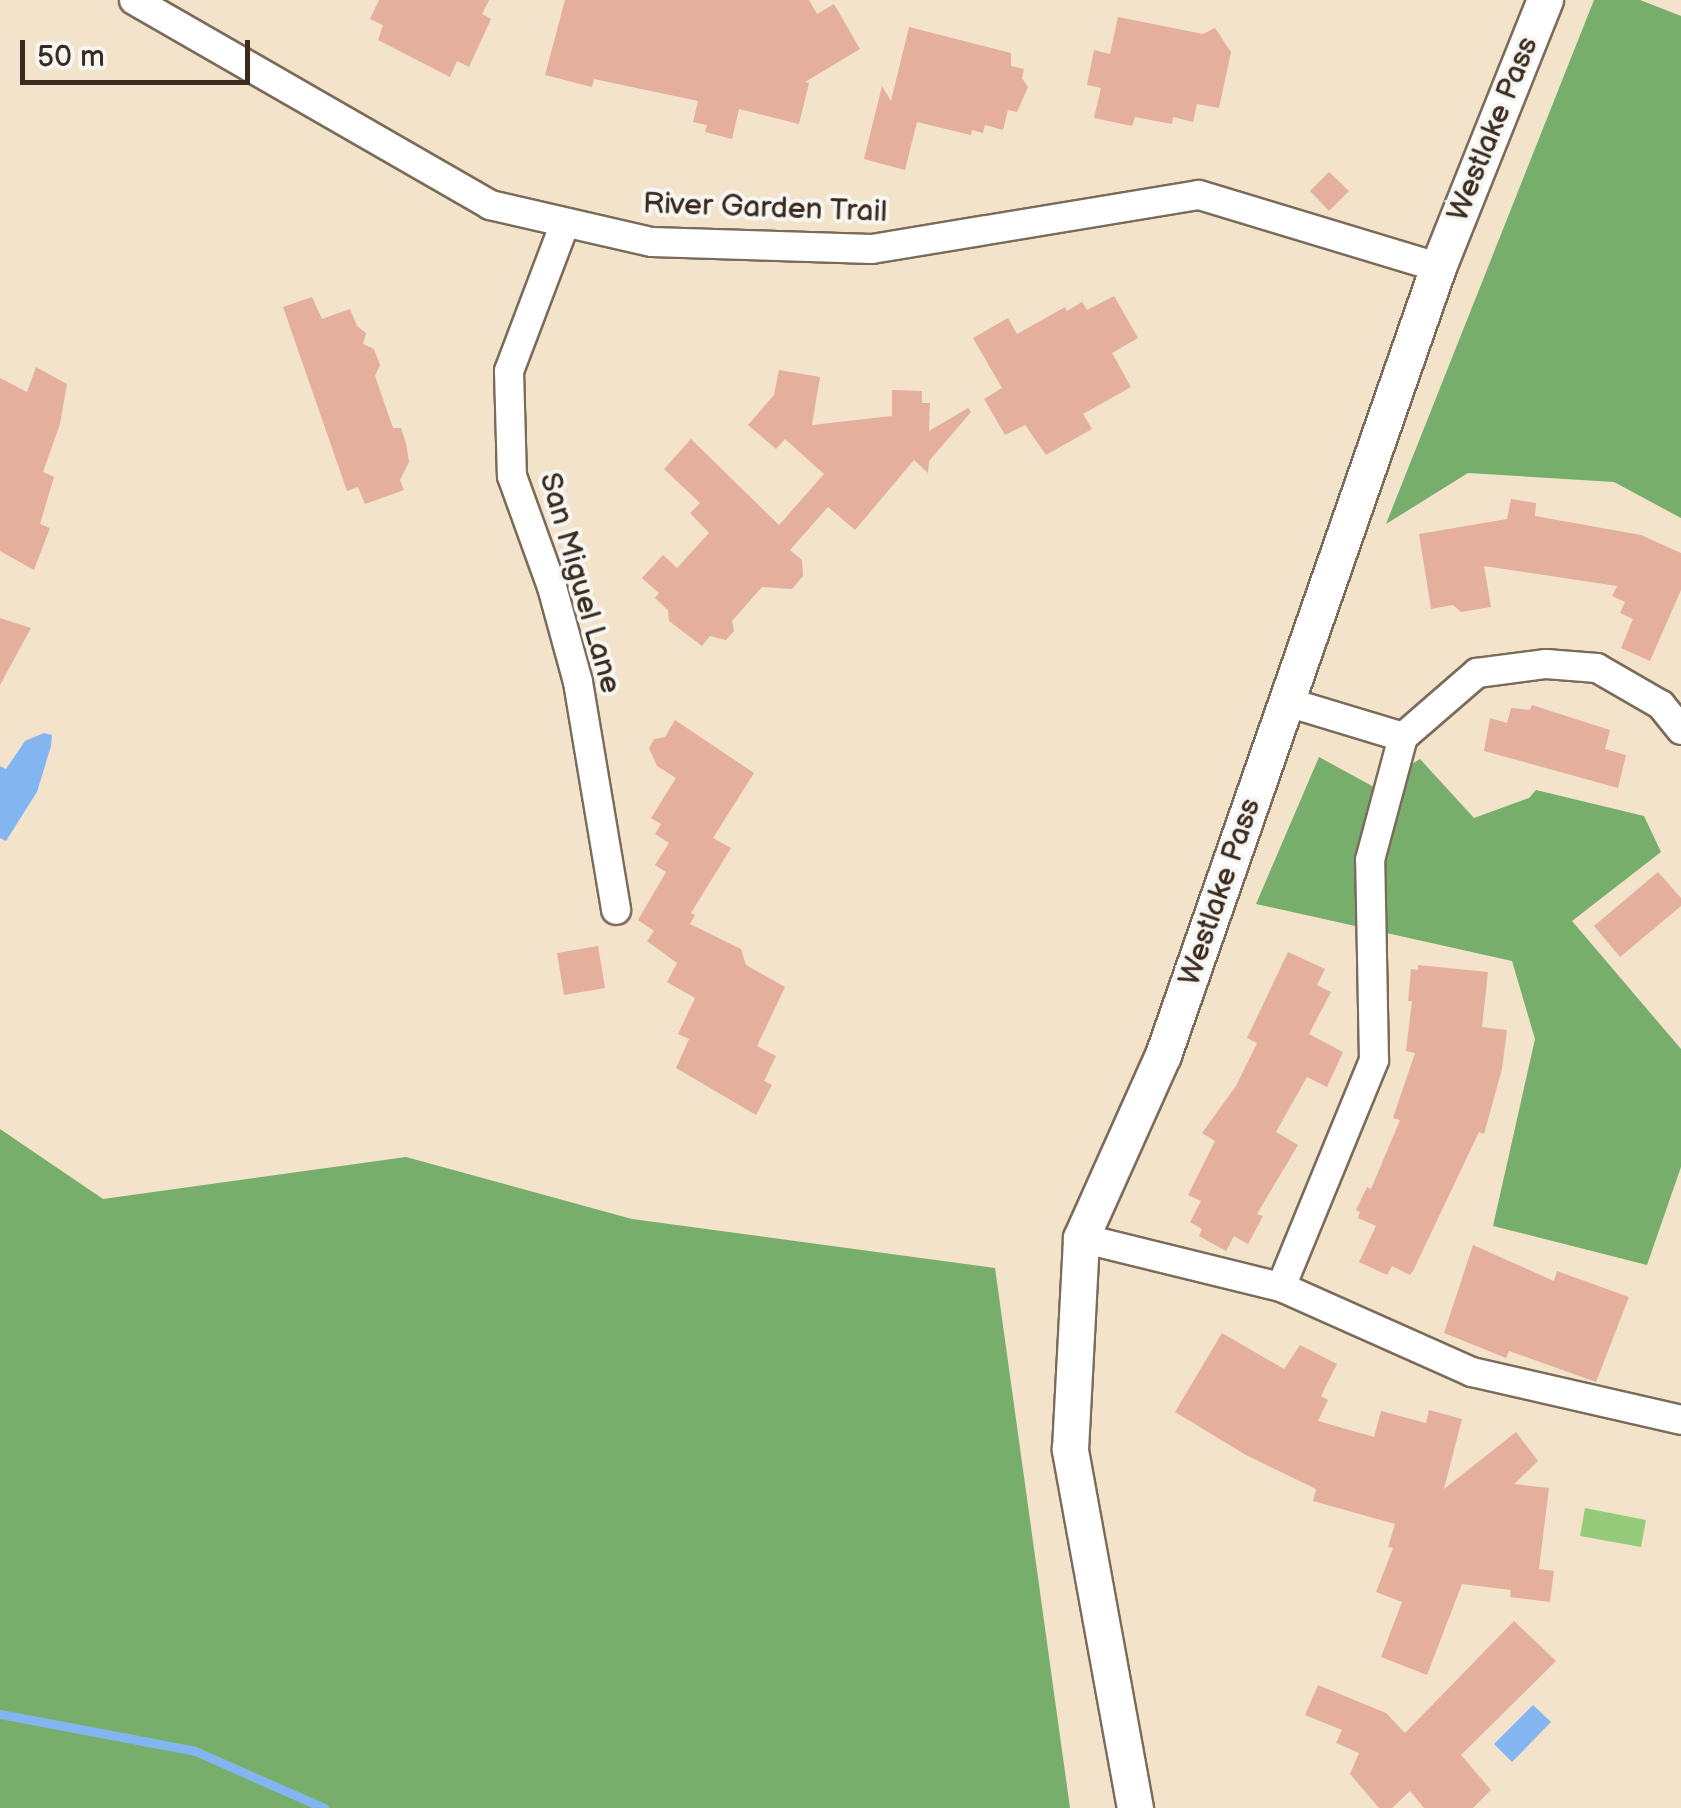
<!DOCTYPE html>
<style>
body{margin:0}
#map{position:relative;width:1681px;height:1808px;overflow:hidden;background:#f2e3ca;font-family:"Balsamiq Sans",sans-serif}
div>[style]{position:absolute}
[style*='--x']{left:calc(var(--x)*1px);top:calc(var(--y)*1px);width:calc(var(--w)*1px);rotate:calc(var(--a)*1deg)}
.green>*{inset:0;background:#96ca7b}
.forest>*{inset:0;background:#78ae6b}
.water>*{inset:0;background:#83b6f0}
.stream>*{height:9px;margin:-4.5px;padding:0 4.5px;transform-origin:4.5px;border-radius:4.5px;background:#83b6f0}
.building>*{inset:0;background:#e4b09d}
.roads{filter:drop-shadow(2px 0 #7b6b5a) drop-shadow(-2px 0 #7b6b5a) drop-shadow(0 2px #7b6b5a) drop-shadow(0 -2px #7b6b5a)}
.minor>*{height:28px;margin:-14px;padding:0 14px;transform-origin:14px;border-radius:14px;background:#fff}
.tertiary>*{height:35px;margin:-17.5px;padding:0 17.5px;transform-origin:17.5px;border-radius:17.5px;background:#fff}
span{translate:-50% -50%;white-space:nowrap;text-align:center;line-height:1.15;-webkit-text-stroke:8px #f6f6f2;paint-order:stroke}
.street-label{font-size:30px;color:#3b2a1e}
.scale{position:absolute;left:20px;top:40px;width:230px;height:45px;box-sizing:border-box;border:5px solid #3b2a1e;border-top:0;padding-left:12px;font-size:30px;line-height:35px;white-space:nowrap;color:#3b2a1e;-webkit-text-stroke:8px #f6f6f2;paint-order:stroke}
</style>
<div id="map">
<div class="green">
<div style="clip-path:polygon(1585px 1508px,1646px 1520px,1641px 1547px,1580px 1536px)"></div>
</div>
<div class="forest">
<div style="clip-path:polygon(1594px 0,1640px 0,1681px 16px,1681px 518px,1614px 482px,1468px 473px,1386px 524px)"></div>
<div style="clip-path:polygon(1319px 757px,1374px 787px,1420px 759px,1474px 818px,1529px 798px,1536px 790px,1644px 816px,1661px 852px,1572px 921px,1681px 1049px,1681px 1167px,1647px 1265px,1493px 1226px,1535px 1039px,1512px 961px,1256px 904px)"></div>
<div style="clip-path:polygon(0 1129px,103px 1199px,406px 1157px,632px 1219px,995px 1268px,1070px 1808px,0 1808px)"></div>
</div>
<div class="water">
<div style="clip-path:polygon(44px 733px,52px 735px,51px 746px,37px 792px,6px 841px,0 838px,0 766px,6px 769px,25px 741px)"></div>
<div style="clip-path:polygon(1533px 1705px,1551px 1722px,1512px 1762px,1494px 1744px)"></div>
</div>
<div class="stream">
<div style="--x:0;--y:1714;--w:198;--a:10.7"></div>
<div style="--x:195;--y:1751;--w:141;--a:23.8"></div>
</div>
<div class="building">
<div style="clip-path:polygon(379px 0,489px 0,482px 14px,491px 19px,469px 67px,457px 61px,450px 77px,378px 40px,383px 25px,370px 19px)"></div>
<div style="clip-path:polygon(565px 0,809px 0,817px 14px,834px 4px,860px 49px,805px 82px,809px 83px,799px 124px,739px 109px,732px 139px,705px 132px,707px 125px,693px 122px,698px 101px,594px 79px,592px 87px,545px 75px)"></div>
<div style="clip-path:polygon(1118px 17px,1203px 34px,1215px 28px,1231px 52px,1219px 108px,1197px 104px,1193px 122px,1173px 117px,1172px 124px,1135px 117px,1132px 126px,1094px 118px,1101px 88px,1087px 85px,1094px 50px,1110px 54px)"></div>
<div style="clip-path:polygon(909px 27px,1011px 53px,1011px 66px,1024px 69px,1022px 78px,1028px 87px,1017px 112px,1008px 110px,1003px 130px,985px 125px,983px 133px,972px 130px,971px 135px,917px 122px,905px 170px,864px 159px,882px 86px,891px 101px)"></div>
<div style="clip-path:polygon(1329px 172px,1349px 191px,1329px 211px,1310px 191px)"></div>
<div style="clip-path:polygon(1114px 296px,1138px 338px,1112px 353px,1131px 387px,1083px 414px,1092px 429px,1046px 455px,1025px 425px,1005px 435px,984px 399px,1002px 388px,973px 338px,1008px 318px,1017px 334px,1065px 307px,1067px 311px,1082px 302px,1087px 310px)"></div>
<div style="clip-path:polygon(312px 297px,322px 319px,350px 309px,357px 326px,366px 333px,363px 344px,374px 349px,380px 365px,375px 376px,393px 428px,401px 428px,406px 443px,409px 462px,400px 480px,404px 490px,365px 504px,358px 487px,347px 491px,283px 307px)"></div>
<div style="clip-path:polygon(36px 367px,67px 384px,60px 424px,43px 472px,54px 477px,40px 524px,50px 528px,34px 570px,0 551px,0 378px,27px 392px)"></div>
<div style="clip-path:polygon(779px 370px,820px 377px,812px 425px,892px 416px,892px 390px,922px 391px,922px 403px,930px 403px,929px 431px,968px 408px,971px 412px,929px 461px,928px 473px,914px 460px,855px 530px,828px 507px,790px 550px,802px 560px,803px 576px,792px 589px,762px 587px,732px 621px,734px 631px,726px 640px,710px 636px,702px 646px,669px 621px,668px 610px,655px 598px,659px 593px,642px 578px,663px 555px,677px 568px,709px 533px,690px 513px,700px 503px,664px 469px,691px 439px,779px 525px,824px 474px,785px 439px,776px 449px,748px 425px,774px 395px)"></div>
<div style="clip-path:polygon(1511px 499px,1536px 503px,1535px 516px,1641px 535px,1681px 553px,1681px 590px,1650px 661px,1621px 648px,1633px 619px,1620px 613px,1625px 602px,1612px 596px,1617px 586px,1484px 566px,1491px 607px,1461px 612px,1453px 605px,1431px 609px,1419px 534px,1507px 519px)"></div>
<div style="clip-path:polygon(0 618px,31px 628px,0 685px)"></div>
<div style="clip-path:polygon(1532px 705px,1610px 730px,1605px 749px,1626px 755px,1618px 788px,1484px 751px,1490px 718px,1507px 723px,1511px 708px,1530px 710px)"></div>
<div style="clip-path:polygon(675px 720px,754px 773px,713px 838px,731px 848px,691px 913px,695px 915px,690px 924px,741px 949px,746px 965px,785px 987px,757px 1046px,776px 1056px,764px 1081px,772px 1085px,756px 1115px,676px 1068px,689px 1039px,678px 1034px,695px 998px,667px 982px,677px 963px,647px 941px,654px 931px,638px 920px,666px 872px,655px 865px,669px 843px,655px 834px,661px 824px,651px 818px,676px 778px,657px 766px,649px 748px,654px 739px,665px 737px)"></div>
<div style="clip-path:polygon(1658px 872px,1681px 898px,1681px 906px,1620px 957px,1594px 926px)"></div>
<div style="clip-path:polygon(598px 946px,605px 988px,564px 995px,557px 953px)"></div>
<div style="clip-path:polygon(1288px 952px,1325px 969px,1317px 985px,1331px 992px,1309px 1034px,1343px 1052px,1327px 1087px,1307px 1077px,1276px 1132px,1298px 1145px,1257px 1214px,1263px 1216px,1248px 1244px,1234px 1236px,1226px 1251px,1199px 1236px,1202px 1229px,1190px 1222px,1201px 1201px,1188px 1195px,1215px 1141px,1202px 1133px,1236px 1086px,1257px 1043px,1247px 1038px)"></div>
<div style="clip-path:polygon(1418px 965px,1488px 972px,1482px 1027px,1507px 1030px,1502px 1069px,1484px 1134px,1479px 1132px,1413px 1271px,1410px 1275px,1392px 1266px,1387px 1275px,1359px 1262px,1376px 1226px,1358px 1218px,1360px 1212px,1356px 1210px,1367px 1187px,1371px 1189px,1400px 1120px,1393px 1118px,1415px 1053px,1406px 1051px,1412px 1001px,1408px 1001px,1411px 969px,1418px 970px)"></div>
<div style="clip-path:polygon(1473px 1245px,1554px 1281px,1557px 1271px,1629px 1297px,1596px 1382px,1509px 1351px,1506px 1358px,1444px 1333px)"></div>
<div style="clip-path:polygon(1222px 1333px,1284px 1369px,1300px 1345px,1337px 1364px,1321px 1396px,1328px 1400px,1318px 1421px,1374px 1437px,1381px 1411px,1426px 1423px,1429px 1410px,1462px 1419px,1444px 1489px,1516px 1432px,1538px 1461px,1514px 1484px,1549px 1488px,1539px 1569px,1554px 1571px,1550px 1602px,1510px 1597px,1511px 1590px,1462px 1584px,1427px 1675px,1381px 1657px,1402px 1602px,1376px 1592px,1393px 1548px,1388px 1547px,1395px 1524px,1313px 1501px,1316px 1489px,1246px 1455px,1175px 1412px)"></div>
<div style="clip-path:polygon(1514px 1621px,1556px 1661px,1461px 1755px,1491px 1790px,1473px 1808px,1424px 1808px,1410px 1791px,1392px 1808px,1379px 1808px,1350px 1774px,1359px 1753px,1336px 1743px,1342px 1730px,1305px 1715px,1318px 1685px,1386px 1713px,1405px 1733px)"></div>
</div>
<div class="roads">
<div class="minor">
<div style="--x:134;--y:0;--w:411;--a:29.9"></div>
<div style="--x:490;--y:205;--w:166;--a:12.9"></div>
<div style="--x:652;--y:242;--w:220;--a:1.8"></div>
<div style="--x:872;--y:249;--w:331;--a:-9.4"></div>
<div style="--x:1199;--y:195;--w:250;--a:16.8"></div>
<div style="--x:565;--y:223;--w:158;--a:110.7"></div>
<div style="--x:509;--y:371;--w:105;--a:88.4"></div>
<div style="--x:512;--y:476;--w:118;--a:70.2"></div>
<div style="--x:552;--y:587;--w:98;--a:74.7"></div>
<div style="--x:578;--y:682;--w:231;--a:80.5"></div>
<div style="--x:1287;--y:702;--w:121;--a:16.8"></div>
<div style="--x:1081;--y:1238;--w:206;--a:13.8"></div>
<div style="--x:1281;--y:1287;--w:209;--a:24"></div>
<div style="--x:1472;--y:1372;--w:214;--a:12.9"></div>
<div style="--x:1281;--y:1287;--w:245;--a:-67.7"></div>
<div style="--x:1374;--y:1060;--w:200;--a:-91.1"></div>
<div style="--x:1370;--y:860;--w:127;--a:-75"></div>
<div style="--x:1403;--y:737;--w:98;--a:-40.9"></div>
<div style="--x:1477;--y:673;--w:70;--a:-7.4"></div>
<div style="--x:1546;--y:664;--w:51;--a:4.5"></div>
<div style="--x:1597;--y:668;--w:74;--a:30"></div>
<div style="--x:1661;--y:705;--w:32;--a:51"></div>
</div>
<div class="tertiary">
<div style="--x:1135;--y:1808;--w:365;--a:-100.3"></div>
<div style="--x:1070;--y:1449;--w:211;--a:-87"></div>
<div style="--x:1081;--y:1238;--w:201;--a:-65.9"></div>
<div style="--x:1163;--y:1055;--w:835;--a:-70.76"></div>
<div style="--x:1438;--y:267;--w:288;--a:-68.2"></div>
</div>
</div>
<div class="street-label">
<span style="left:1493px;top:129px;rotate:-68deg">Westlake Pass</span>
<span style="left:765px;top:208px;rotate:2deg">River Garden Trail</span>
<span style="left:580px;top:583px;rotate:74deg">San Miguel Lane</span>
<span style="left:1220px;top:892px;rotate:-71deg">Westlake Pass</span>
</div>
<div class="scale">50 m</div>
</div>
